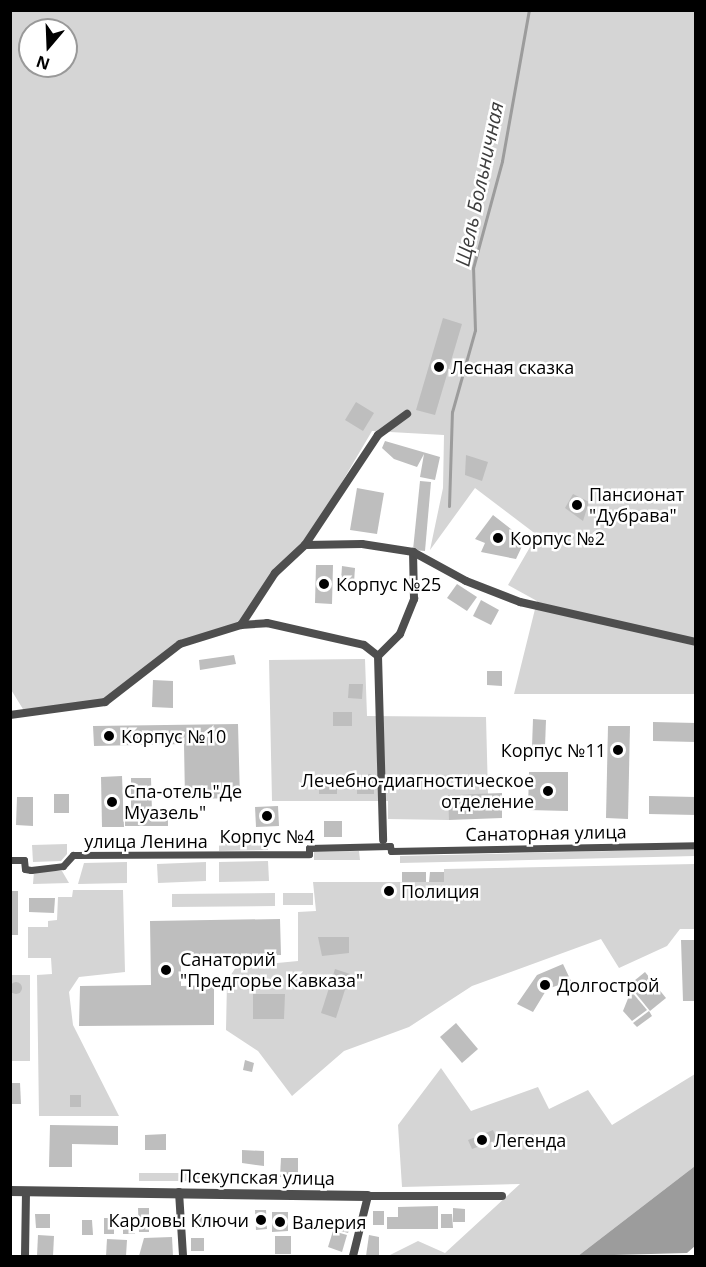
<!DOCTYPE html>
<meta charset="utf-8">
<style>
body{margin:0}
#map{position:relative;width:706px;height:1267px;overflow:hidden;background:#fff;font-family:"Open Sans",sans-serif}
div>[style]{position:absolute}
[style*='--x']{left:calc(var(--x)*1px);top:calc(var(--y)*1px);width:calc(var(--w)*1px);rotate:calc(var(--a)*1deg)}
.green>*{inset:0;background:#d5d5d5}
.water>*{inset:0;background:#9c9c9c}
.stream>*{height:3px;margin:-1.5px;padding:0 1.5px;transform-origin:1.5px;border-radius:1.5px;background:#9c9c9c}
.building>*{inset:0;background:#bebebe}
.round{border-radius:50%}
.pedestrian>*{height:7px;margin:-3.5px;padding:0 3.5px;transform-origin:3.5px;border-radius:3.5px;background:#4e4e4e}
.minor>*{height:8px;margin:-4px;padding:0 4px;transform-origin:4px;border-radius:4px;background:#4e4e4e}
.tertiary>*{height:10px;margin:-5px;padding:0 5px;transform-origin:5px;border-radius:5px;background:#4e4e4e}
.dots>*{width:16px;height:16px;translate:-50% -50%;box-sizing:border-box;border:3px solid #fff;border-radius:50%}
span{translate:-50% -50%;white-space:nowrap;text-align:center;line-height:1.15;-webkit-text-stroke:5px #fff;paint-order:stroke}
.poi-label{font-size:18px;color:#000}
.left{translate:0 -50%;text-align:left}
.right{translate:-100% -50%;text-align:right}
.street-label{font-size:18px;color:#000}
.water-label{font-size:20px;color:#3d3d3d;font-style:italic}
.frame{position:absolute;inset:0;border:12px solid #000;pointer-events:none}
.north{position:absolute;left:18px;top:18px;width:60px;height:60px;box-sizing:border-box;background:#fff;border:2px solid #999;border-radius:50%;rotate:199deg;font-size:16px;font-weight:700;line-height:24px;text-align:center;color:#000}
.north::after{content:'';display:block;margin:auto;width:21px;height:27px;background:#000;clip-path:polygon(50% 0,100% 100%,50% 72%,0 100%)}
</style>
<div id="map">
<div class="green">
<div style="clip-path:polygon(evenodd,10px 11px,695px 11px,695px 694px,514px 694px,537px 601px,508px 585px,537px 535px,475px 488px,430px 550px,443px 488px,444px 435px,372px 431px,305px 545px,275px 573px,241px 625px,180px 644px,105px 702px,26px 714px,10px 688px,10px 11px,30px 30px,66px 30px,66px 66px,30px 66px,30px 30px)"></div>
<div style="clip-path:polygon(365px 659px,367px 716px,486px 717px,488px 794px,449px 795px,449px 820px,388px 819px,388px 801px,272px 801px,269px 660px)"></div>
<div style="clip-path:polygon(267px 842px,268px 850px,219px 851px,219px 844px)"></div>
<div style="clip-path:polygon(67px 844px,67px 854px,61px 861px,33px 862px,32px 845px)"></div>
<div style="clip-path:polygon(696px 849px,695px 856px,400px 863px,400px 856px)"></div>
<div style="clip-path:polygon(359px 851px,360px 860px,314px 860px,314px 852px)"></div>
<div style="clip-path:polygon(268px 861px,269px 881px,219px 882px,219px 862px)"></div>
<div style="clip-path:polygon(127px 862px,127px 883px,78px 884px,84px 863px)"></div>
<div style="clip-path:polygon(206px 862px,206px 881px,158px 883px,157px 864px)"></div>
<div style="clip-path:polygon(695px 864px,695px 929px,680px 929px,667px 946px,619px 968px,601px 939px,472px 986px,409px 1027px,344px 1051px,292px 1096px,258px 1051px,226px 1030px,227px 981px,236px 967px,298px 961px,298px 912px,316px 911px,313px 882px,444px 882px,444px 869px)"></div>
<div style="clip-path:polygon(34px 871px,62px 871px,69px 883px,33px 884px)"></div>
<div style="clip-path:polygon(73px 890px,123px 890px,125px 972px,79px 977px,69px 992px,73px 1025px,119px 1116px,39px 1116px,37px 975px,52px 974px,51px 958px,28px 958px,28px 927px,48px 927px,48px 921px,57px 920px,58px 897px,72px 897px)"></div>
<div style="clip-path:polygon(275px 893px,275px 906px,172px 907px,172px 894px)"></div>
<div style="clip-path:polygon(283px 893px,313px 893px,313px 905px,283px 905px)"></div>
<div style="clip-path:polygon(11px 975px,30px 975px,30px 1061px,11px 1061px)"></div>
<div style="clip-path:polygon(441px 1068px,471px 1111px,538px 1087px,549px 1109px,588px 1090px,612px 1125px,695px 1074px,695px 1166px,578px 1256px,388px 1256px,418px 1241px,445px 1253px,520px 1184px,402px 1187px,398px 1125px)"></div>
<div style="clip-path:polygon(139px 1173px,210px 1173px,210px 1181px,139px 1181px)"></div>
</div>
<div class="water">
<div style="clip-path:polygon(695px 1166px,695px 1246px,687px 1253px,578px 1256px)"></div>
</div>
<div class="stream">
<div style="--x:449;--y:506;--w:94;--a:-88.2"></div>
<div style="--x:452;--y:412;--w:85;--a:-74.3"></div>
<div style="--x:475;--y:330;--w:62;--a:-91.8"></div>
<div style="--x:473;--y:268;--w:111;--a:-74.8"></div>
<div style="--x:502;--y:161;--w:153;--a:-79.9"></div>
</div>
<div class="building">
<div style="clip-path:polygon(443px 318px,462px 324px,435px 415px,416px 410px)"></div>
<div style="clip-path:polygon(356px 402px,374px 413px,363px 431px,345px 420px)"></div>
<div style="clip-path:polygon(385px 441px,440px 457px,435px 480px,420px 477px,424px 454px,417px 467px,394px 459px,382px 448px)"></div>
<div style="clip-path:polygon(466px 455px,488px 462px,482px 481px,465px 475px)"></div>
<div style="clip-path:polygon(420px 481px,431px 482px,425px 551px,413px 550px)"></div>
<div style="clip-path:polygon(357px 488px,384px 493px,377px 534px,350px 530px)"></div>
<div style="clip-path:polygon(573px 494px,589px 502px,583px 521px,565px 508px)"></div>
<div style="clip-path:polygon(493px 515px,525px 540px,516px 559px,481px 552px,485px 543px,475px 539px)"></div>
<div style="clip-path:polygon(316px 565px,333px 565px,332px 604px,315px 603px)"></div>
<div style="clip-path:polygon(342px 566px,355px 568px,354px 582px,341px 581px)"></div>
<div style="clip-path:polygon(457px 584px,477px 597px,467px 611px,447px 598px)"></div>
<div style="clip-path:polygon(481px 600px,499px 610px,491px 625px,473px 616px)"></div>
<div style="clip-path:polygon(234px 655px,236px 664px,200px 670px,199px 660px)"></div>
<div style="clip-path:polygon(487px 671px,502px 671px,502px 686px,487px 685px)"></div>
<div style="clip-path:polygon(153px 680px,173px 681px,173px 708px,152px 707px)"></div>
<div style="clip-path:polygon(349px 684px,363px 684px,362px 699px,348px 698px)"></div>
<div style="clip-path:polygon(333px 712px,352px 712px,352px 726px,333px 726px)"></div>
<div style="clip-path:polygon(533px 719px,546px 720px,545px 747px,532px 747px)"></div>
<div style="clip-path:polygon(653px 722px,696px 723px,696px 742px,653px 741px)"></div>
<div style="clip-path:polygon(238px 724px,240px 798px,185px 799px,184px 744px,94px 746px,93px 726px)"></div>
<div style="clip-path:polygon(608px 726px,630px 726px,628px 819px,606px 818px)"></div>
<div style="clip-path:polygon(529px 772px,568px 772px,568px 811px,528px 810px)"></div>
<div style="clip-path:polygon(357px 774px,374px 774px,374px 794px,357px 794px)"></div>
<div style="clip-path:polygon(122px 776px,124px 827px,102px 827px,101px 777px)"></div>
<div style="clip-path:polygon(319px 777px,337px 777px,337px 794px,319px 794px)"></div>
<div style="clip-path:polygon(131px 778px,151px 778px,152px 812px,168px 812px,168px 826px,125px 826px,125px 812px,131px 812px)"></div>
<div style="clip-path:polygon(502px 793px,502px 818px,449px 820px,448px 795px)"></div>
<div style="clip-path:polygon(54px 794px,69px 794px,69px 813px,54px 813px)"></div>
<div style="clip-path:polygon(649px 796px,696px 797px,696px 815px,649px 814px)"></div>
<div style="clip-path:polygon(17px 797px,33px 797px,33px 826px,16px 825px)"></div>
<div style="clip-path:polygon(278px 806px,279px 826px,256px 827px,255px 807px)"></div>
<div style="clip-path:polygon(324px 821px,342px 821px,342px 837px,324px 837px)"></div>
<div style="clip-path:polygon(402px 872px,426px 872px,426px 882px,402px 882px)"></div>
<div style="clip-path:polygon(430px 872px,444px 872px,444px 882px,429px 882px)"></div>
<div style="clip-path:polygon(10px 891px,18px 891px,18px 935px,10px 935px)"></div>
<div style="clip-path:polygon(29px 898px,55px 898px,54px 913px,29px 912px)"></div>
<div style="clip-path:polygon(280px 919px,281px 955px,181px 956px,181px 986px,214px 985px,214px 1025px,79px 1026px,80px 986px,151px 985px,150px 921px)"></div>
<div style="clip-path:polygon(318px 937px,349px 937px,349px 953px,322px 956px)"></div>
<div style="clip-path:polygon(681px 940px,696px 940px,696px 1001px,683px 1001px)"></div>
<div style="clip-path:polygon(563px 964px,571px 981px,547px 989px,533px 1012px,517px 1004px,537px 975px)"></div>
<div style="clip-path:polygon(335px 969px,350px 974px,336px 1018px,321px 1013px)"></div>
<div style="clip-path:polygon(645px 972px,666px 998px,650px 1011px,629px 985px)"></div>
<div class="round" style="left:10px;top:982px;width:12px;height:12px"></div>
<div style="clip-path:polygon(631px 991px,647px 1010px,632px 1021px,623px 1011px)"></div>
<div style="clip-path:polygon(253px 994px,285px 994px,284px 1019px,253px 1019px)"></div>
<div style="clip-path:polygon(649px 1011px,652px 1016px,637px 1027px,633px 1023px)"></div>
<div style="clip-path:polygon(456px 1023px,478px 1049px,462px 1063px,440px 1037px)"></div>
<div style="clip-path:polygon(245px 1060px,254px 1063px,252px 1072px,243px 1070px)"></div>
<div style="clip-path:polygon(10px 1083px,20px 1083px,21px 1104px,10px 1104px)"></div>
<div style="clip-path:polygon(70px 1095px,81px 1095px,81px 1107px,70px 1107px)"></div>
<div style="clip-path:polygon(50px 1125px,118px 1126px,118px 1145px,72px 1144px,72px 1167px,49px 1167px)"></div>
<div style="clip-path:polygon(493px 1130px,497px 1140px,472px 1149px,468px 1140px)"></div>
<div style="clip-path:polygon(166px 1134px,166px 1150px,145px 1150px,145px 1135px)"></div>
<div style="clip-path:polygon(242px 1150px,264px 1151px,264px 1166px,242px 1163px)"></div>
<div style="clip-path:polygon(281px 1158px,298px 1158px,298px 1178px,280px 1177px)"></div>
<div style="clip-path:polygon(438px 1206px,438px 1229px,387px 1229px,387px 1217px,398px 1217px,398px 1207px)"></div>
<div style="clip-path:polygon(138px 1208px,149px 1208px,149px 1232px,139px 1232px)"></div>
<div style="clip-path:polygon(453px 1208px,465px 1209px,465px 1222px,453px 1222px)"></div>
<div style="clip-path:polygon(255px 1210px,266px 1210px,267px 1229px,256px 1230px)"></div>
<div style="clip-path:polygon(373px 1211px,384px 1211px,384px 1225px,373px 1225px)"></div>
<div style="clip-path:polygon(272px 1212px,288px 1212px,288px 1231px,272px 1232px)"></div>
<div style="clip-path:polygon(35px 1214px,50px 1214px,50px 1228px,36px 1228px)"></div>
<div style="clip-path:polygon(441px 1214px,452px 1214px,453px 1228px,441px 1228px)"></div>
<div style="clip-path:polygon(135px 1217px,135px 1234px,123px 1234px,123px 1218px)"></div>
<div style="clip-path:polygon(190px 1217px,203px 1217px,202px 1228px,190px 1228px)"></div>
<div style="clip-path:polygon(104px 1218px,114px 1218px,114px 1234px,104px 1234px)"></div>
<div style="clip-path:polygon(338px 1218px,352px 1223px,348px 1233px,334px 1229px)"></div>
<div style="clip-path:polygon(82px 1220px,92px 1220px,93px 1235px,82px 1235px)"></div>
<div style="clip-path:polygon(333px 1231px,347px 1235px,342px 1252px,328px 1247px)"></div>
<div style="clip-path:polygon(38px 1235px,54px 1236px,53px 1256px,37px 1256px)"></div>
<div style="clip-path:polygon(369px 1235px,379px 1237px,379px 1256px,366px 1256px)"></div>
<div style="clip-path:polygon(275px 1236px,291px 1236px,291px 1254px,275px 1254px)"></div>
<div style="clip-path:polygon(172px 1237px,173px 1256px,139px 1256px,144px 1238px)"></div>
<div style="clip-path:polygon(191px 1238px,204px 1238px,204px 1251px,191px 1251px)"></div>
<div style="clip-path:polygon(107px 1239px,127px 1240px,126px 1256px,106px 1256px)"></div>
</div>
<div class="pedestrian">
<div style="--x:10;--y:860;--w:14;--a:0"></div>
<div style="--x:24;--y:860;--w:9;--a:84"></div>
<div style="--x:25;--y:869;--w:6;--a:9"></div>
<div style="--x:31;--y:870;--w:32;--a:-7"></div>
<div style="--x:63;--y:866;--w:15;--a:-48"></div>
<div style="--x:73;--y:855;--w:236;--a:-0.2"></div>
<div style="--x:309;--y:854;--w:6;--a:-90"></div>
<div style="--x:309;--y:848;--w:81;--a:-1.4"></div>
<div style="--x:390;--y:846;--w:5;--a:79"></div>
<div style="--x:391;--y:851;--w:305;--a:-1.1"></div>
</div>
<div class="minor">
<div style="--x:305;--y:545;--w:132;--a:-56.4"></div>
<div style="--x:378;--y:435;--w:36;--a:-36"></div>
<div style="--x:241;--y:625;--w:62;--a:-56.8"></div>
<div style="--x:275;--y:573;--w:41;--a:-43"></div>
<div style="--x:305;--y:545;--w:57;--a:-1"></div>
<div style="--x:362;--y:544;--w:52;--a:8.9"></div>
<div style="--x:378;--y:656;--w:184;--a:88.4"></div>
<div style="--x:10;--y:715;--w:96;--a:-7.8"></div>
<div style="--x:105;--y:702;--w:95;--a:-37.7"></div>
<div style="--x:180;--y:644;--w:64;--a:-17.3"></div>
<div style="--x:241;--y:625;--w:26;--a:-4"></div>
<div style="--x:267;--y:623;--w:99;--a:12.8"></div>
<div style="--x:364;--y:645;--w:18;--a:38"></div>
<div style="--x:378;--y:656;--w:31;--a:-45"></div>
<div style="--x:400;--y:634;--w:38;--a:-68"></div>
<div style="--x:414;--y:599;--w:47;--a:-91.2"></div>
<div style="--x:413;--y:552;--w:60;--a:28.7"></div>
<div style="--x:466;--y:581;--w:58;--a:21.3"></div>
<div style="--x:520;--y:602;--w:180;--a:12.8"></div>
<div style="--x:179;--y:1192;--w:64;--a:86.4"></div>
<div style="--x:25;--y:1256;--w:65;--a:-89.1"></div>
<div style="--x:353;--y:1256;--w:62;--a:-76"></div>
<div style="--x:368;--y:1196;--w:134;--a:0"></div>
</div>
<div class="tertiary">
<div style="--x:10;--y:1191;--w:358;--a:0.8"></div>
</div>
<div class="dots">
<div style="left:439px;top:367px;background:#000"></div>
<div style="left:577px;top:505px;background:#000"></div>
<div style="left:498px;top:538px;background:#000"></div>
<div style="left:324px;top:584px;background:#000"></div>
<div style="left:109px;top:736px;background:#000"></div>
<div style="left:618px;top:750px;background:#000"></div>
<div style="left:548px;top:791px;background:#000"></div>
<div style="left:112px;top:802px;background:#000"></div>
<div style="left:267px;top:816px;background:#000"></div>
<div style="left:389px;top:891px;background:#000"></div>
<div style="left:166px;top:970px;background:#000"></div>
<div style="left:545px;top:985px;background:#000"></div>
<div style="left:482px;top:1140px;background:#000"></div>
<div style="left:261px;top:1220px;background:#000"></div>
<div style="left:280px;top:1222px;background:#000"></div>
</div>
<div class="poi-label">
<span class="left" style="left:451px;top:367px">Лесная сказка</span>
<span class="left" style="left:589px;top:505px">Пансионат<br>"Дубрава"</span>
<span class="left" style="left:510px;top:538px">Корпус №2</span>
<span class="left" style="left:336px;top:584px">Корпус №25</span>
<span class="left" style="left:121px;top:736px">Корпус №10</span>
<span class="right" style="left:606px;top:750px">Корпус №11</span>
<span class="right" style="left:534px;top:791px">Лечебно-диагностическое<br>отделение</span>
<span class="left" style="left:124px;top:802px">Спа-отель"Де<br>Муазель"</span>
<span style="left:267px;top:836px">Корпус №4</span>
<span class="left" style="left:401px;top:891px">Полиция</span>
<span class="left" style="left:180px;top:970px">Санаторий<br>"Предгорье Кавказа"</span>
<span class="left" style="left:557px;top:985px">Долгострой</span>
<span class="left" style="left:494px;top:1140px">Легенда</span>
<span class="right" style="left:249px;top:1220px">Карловы Ключи</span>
<span class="left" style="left:292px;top:1222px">Валерия</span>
</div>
<div class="street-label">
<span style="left:546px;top:833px;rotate:-1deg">Санаторная улица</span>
<span style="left:146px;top:841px">улица Ленина</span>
<span style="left:257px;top:1177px;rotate:1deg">Псекупская улица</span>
</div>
<div class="water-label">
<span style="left:479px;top:184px;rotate:-78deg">Щель Больничная</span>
</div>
<div class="frame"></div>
<div class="north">N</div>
</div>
